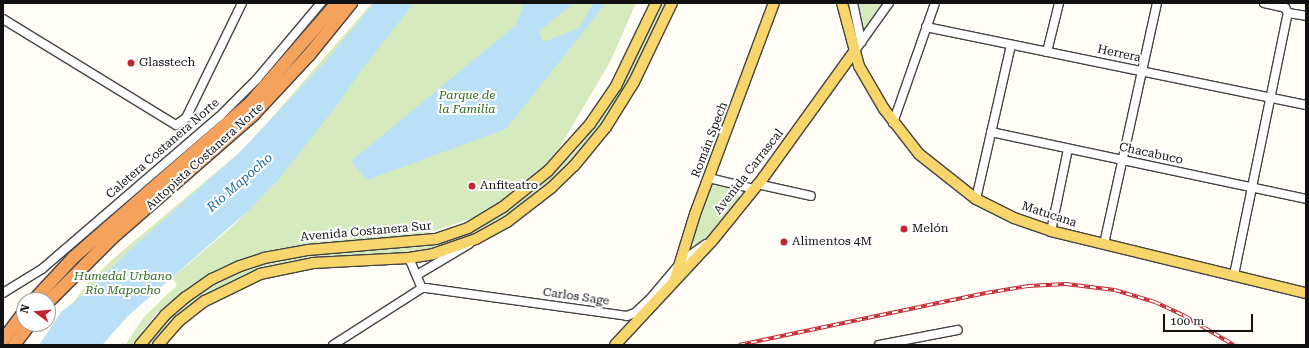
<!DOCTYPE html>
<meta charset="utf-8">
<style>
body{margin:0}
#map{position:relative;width:1309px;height:348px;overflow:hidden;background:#fffdf5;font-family:"Roboto Serif",serif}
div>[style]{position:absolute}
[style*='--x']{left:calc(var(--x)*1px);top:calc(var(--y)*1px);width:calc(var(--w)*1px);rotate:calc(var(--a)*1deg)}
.green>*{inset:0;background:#d5ebbd}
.water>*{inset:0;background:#b9e0f7}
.roads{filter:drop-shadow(1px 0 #444) drop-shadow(-1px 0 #444) drop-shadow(0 1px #444) drop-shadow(0 -1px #444)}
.minor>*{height:8px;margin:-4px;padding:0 4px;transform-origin:4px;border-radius:4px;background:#fff}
.major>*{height:10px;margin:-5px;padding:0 5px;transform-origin:5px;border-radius:5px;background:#f9d66b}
.highway>*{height:12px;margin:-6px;padding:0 6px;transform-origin:6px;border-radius:6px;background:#f5a25d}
.rail>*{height:3.5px;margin-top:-1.75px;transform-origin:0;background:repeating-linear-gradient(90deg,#fff 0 6px,#c4262e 0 12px);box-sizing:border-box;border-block:1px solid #c4262e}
.dots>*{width:11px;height:11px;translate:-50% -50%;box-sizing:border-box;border:2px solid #fff;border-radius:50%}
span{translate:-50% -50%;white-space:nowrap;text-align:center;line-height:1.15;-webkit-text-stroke:4px #fff;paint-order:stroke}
.street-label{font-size:12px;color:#111}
.poi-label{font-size:12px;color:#111}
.left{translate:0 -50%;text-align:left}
.park-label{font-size:12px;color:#2f6b1f;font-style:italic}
.water-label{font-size:13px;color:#1768a6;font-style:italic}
.frame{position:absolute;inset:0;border:4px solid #111;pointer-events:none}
.north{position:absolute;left:16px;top:292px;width:40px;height:40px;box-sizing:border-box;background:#fff;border:1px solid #a0a0a0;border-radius:50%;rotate:286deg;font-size:11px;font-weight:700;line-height:16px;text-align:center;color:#111}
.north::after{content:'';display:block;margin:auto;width:14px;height:18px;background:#c4262e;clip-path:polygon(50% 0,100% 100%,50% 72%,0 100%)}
.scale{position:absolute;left:1163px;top:314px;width:90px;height:18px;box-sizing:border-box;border:2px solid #111;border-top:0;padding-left:5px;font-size:12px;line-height:14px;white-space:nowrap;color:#111;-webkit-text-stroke:3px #fff;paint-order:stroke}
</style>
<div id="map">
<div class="green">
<div style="clip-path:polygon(372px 3px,636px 3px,610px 62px,557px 152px,533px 179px,482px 215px,403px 241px,325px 243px,278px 249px,240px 262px,184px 295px,182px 293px,157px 313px,132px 345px,121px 345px,123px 342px,125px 345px,144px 317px,177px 285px,172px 278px,234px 225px,285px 171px,41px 345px,88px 283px,113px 259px,247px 146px)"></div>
<div style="clip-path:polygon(661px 3px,670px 3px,637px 73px,591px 144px,526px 206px,451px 249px,252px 273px,210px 293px,194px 304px,154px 345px,143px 345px,169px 315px,221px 278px,240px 270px,286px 257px,437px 244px,483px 226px,515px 205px,549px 177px,577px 149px,603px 115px,621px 84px)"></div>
<div style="clip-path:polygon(858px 3px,885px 3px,865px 31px,864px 31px)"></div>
<div style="clip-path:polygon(714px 185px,737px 190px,740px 200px,733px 210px,728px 211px,715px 227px,716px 231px,696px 248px,692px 238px,709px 187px)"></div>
</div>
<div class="water">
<div style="clip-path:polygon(374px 3px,414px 3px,363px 68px,335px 108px,278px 180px,248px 211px,129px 315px,102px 345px,39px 345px,61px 312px,82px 296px,131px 249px,237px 155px,327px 60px)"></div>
<div style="clip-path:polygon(524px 3px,574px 3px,539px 31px,543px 42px,579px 28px,593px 3px,606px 3px,506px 129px,367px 180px,351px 161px,516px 25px)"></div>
</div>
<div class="roads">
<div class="minor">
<div style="--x:853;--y:3;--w:40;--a:78"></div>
<div style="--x:1264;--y:3;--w:22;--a:13"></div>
<div style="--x:1285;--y:8;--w:6;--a:59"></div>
<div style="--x:1288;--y:13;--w:18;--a:9"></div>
<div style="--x:3;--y:19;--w:203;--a:31.5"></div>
<div style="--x:176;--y:125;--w:12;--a:-35"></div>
<div style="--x:186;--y:118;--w:128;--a:-64"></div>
<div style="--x:926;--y:27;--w:388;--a:11.6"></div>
<div style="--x:854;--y:52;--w:60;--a:-54.5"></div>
<div style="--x:1047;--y:52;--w:50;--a:-76.2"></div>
<div style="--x:893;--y:123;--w:127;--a:-70.7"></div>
<div style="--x:991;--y:132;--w:322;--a:12"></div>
<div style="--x:709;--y:178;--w:46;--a:13.7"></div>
<div style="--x:757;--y:184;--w:55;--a:12.5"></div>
<div style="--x:976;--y:199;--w:158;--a:-77.2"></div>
<div style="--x:1051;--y:231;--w:84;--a:-78.3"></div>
<div style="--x:1104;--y:244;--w:247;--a:-77.6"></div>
<div style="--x:409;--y:258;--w:33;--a:67"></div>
<div style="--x:417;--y:275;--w:61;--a:-30.8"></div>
<div style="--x:1234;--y:275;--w:268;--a:-78.4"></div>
<div style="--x:3;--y:293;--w:46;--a:-31.6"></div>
<div style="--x:42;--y:269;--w:233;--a:-40.7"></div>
<div style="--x:219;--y:117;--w:54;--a:-45"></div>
<div style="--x:257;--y:79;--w:99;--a:-49.9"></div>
<div style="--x:333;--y:345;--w:106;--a:-32.6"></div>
<div style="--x:422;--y:288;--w:4;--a:0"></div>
<div style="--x:426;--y:288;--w:203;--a:7.9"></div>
<div style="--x:627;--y:316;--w:9;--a:-21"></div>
<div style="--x:635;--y:313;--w:19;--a:-43"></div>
<div style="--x:649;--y:300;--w:52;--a:-49.6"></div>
<div style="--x:683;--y:260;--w:28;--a:-35"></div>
<div style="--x:879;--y:345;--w:80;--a:-10.8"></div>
</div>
<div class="major">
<div style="--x:842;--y:3;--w:65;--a:74.9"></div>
<div style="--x:859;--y:66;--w:50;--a:59.8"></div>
<div style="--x:884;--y:109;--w:57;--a:52.1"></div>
<div style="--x:919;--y:154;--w:73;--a:38.3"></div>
<div style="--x:976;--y:199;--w:42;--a:26.6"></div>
<div style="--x:1014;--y:218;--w:39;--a:19"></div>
<div style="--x:1051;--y:231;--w:262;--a:13.7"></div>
<div style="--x:675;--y:279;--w:68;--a:-72.9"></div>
<div style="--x:695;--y:214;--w:225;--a:-69.5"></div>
<div style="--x:140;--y:345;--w:39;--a:-50"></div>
<div style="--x:165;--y:315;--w:28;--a:-41"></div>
<div style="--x:186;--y:297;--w:32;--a:-35"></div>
<div style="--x:212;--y:279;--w:31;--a:-25"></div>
<div style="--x:240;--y:266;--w:25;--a:-18"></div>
<div style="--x:264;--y:258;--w:45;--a:-10.3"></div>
<div style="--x:308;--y:250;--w:128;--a:-4.9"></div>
<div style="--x:436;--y:239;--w:34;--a:-19"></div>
<div style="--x:468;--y:228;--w:41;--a:-31"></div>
<div style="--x:503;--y:207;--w:58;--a:-38.7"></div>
<div style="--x:548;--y:171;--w:63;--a:-48.2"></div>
<div style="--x:590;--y:124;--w:46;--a:-55.6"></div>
<div style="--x:616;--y:86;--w:92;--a:-64.3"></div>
<div style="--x:158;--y:345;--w:32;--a:-49"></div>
<div style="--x:179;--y:321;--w:33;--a:-38"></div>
<div style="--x:205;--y:301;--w:61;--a:-26.1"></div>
<div style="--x:260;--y:274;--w:54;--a:-11.7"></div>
<div style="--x:313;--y:263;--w:96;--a:-3"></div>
<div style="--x:409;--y:258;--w:24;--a:-9"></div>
<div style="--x:433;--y:254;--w:46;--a:-19.2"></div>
<div style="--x:476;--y:239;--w:35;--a:-29"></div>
<div style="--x:507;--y:222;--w:56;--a:-37.7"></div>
<div style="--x:551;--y:188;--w:32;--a:-44"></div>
<div style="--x:574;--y:166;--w:50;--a:-50.6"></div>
<div style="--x:606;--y:127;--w:53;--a:-58.1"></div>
<div style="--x:634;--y:82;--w:88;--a:-64.3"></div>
<div style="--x:615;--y:345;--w:142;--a:-47"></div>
<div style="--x:712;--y:241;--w:81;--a:-51"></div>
<div style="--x:763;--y:178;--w:155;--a:-54.2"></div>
</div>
<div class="highway">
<div style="--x:34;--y:300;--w:59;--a:-47.1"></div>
<div style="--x:74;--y:257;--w:237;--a:-41.2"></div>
<div style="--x:252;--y:101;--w:130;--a:-49.1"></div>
<div style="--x:48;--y:302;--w:91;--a:-45"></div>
<div style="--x:112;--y:238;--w:187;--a:-41.1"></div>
<div style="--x:253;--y:115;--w:82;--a:-47"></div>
<div style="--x:309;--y:55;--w:67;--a:-51.1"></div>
<div style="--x:3;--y:340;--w:35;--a:-53"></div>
<div style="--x:14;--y:345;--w:26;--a:-53"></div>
</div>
</div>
<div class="rail">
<div style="--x:739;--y:345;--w:252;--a:-11.9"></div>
<div style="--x:986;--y:293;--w:43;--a:-9.5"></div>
<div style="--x:1028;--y:286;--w:38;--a:-3"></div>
<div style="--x:1066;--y:284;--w:49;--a:7"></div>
<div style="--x:1115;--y:290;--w:42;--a:16.7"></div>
<div style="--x:1155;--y:302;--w:31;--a:25"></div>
<div style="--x:1183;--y:315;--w:59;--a:30.5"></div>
</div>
<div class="dots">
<div style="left:131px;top:63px;background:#c4262e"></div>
<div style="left:472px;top:186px;background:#c4262e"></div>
<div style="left:904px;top:229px;background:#c4262e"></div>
<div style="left:784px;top:242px;background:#c4262e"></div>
</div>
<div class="street-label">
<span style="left:1119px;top:54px;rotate:12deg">Herrera</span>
<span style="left:710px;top:140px;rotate:-69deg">Román Spech</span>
<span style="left:163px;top:149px;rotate:-41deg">Caletera Costanera Norte</span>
<span style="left:1151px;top:154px;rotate:12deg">Chacabuco</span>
<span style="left:205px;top:157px;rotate:-42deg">Autopista Costanera Norte</span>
<span style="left:749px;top:172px;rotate:-52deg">Avenida Carrascal</span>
<span style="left:1049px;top:215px;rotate:18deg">Matucana</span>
<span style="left:366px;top:232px;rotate:-5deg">Avenida Costanera Sur</span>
<span style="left:576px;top:297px;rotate:8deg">Carlos Sage</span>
</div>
<div class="poi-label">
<span class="left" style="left:139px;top:63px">Glasstech</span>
<span class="left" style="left:480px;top:186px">Anfiteatro</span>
<span class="left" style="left:912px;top:229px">Melón</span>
<span class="left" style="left:792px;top:242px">Alimentos 4M</span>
</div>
<div class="park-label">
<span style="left:467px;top:103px">Parque de<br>la Familia</span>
<span style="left:123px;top:284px">Humedal Urbano<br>Río Mapocho</span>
</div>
<div class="water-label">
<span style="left:240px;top:183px;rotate:-41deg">Río Mapocho</span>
</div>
<div class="frame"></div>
<div class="north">N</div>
<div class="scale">100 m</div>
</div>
